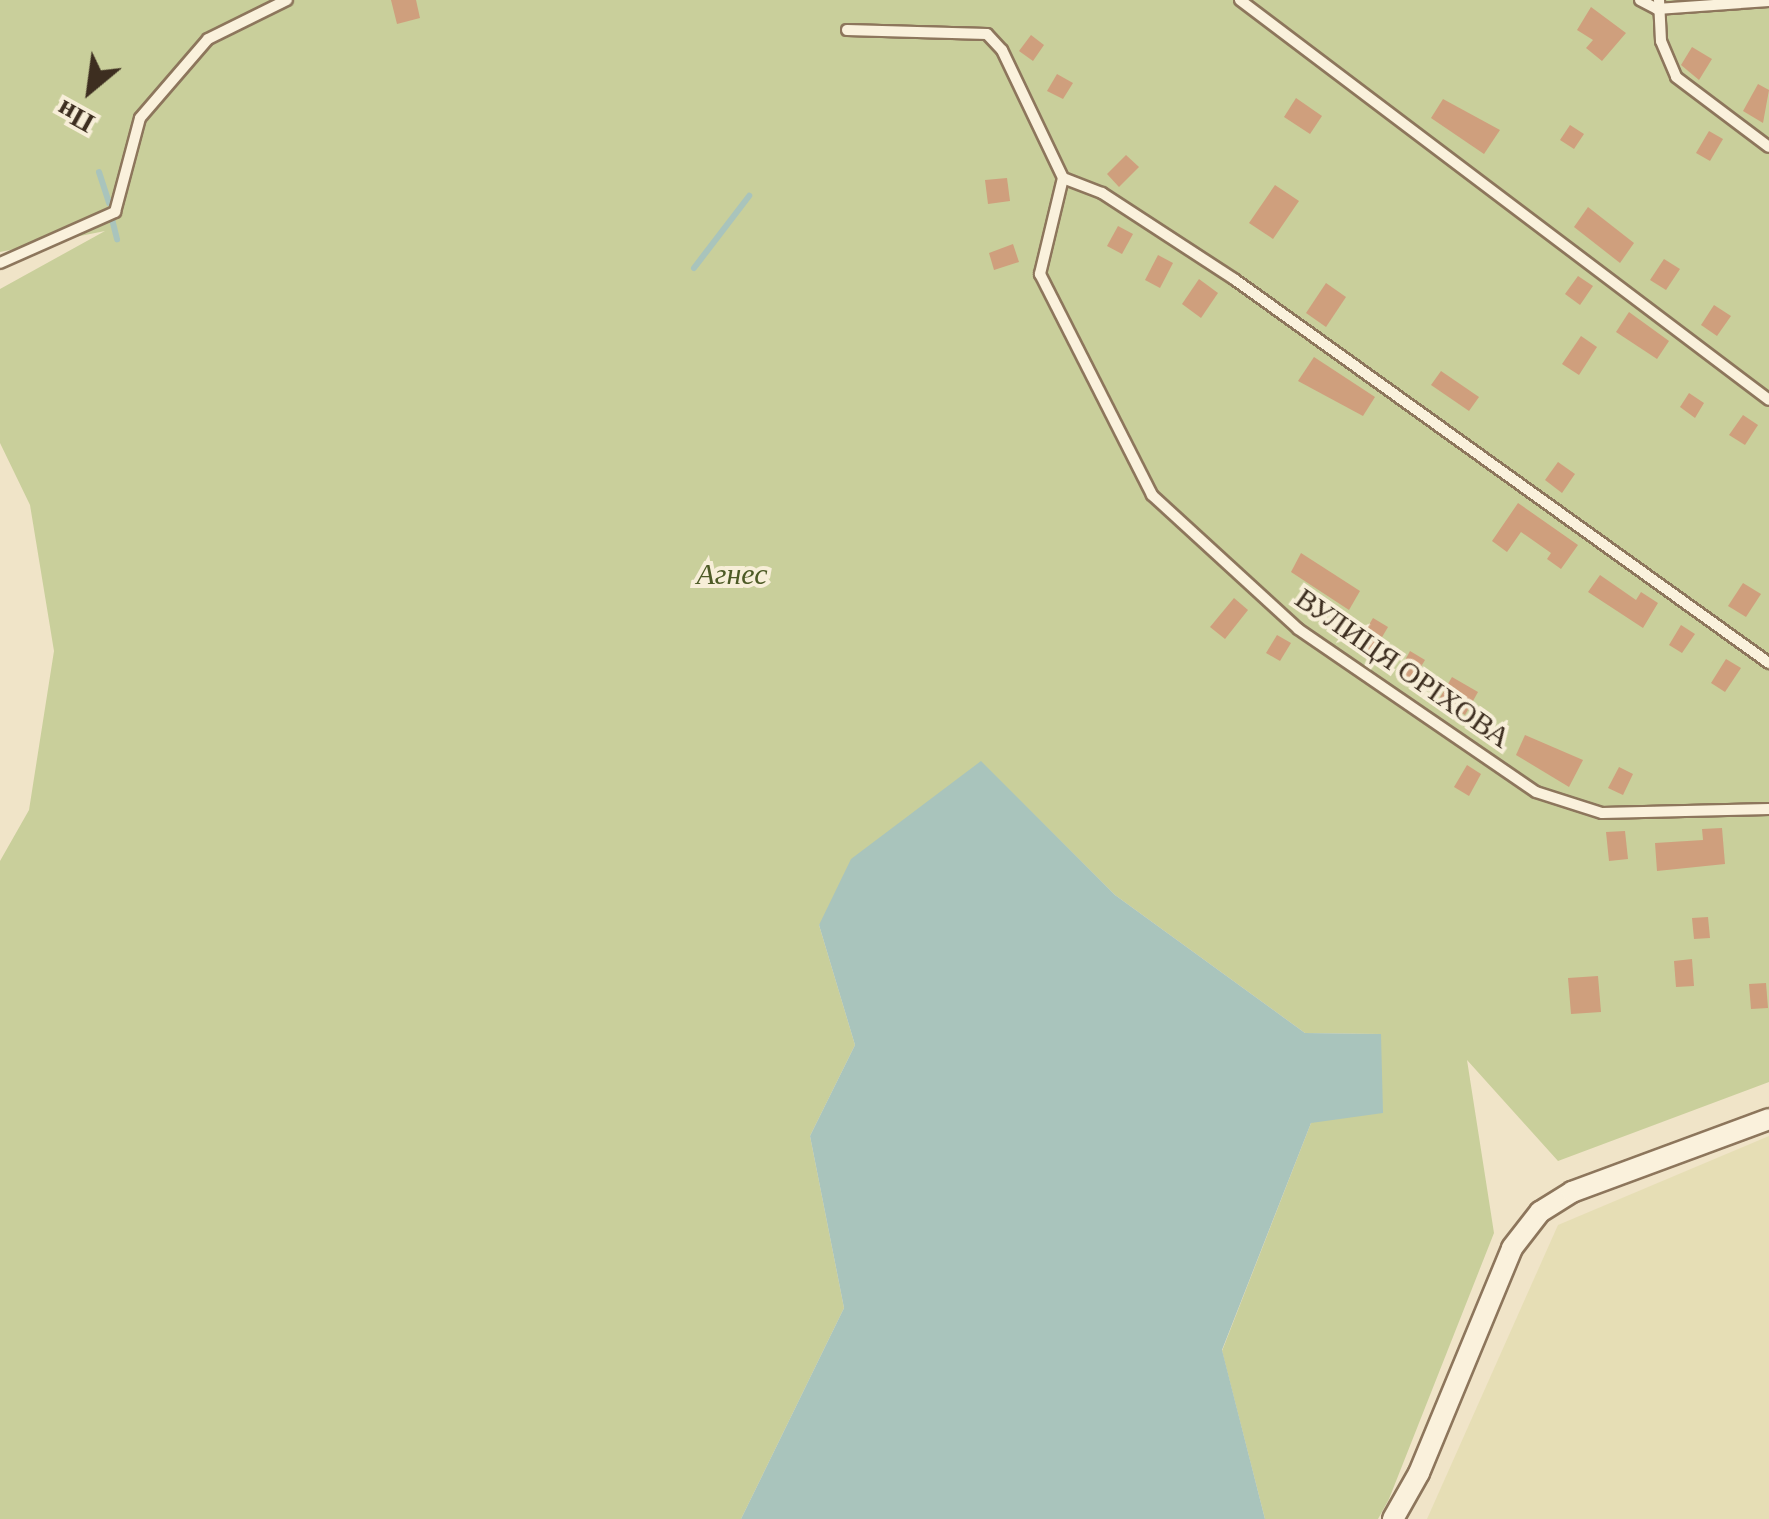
<!DOCTYPE html>
<meta charset="utf-8">
<style>
body{margin:0}
#map{position:relative;width:1769px;height:1519px;overflow:hidden;background:#f0e4c8;font-family:"Crimson Pro",serif}
div>[style]{position:absolute}
[style*='--x']{left:calc(var(--x)*1px);top:calc(var(--y)*1px);width:calc(var(--w)*1px);rotate:calc(var(--a)*1deg)}
.farmland>*{inset:0;background:#e6deb5}
.green>*{inset:0;background:#c9cf9b}
.water>*{inset:0;background:#a9c4bc}
.stream>*{height:6px;margin:-3px;padding:0 3px;transform-origin:3px;border-radius:3px;background:#a9c4bc}
.building>*{inset:0;background:#cf9f7d}
.roads{filter:drop-shadow(2px 0 #8d765c) drop-shadow(-2px 0 #8d765c) drop-shadow(0 2px #8d765c) drop-shadow(0 -2px #8d765c)}
.service>*{height:10px;margin:-5px;padding:0 5px;transform-origin:5px;border-radius:5px;background:#faf1dc}
.minor>*{height:20px;margin:-10px;padding:0 10px;transform-origin:10px;border-radius:10px;background:#faf1dc}
span{translate:-50% -50%;white-space:nowrap;text-align:center;line-height:1.15;-webkit-text-stroke:8px #f7eed8;paint-order:stroke}
.park-label{font-size:30px;color:#4d5a26;font-style:italic}
.street-label{font-size:30px;color:#3d2e20}
.north{position:absolute;left:40px;top:40px;width:100px;height:100px;-webkit-text-stroke:8px #f7eed8;paint-order:stroke;rotate:209deg;font-size:28px;font-weight:700;line-height:40px;text-align:center;color:#3d2e20}
.north::after{content:'';display:block;margin:auto;width:35px;height:45px;background:#3d2e20;clip-path:polygon(50% 0,100% 100%,50% 72%,0 100%)}
</style>
<div id="map">
<div class="farmland">
<div style="clip-path:polygon(1769px 1136px,1769px 1519px,1427px 1519px,1558px 1225px)"></div>
</div>
<div class="green">
<div style="clip-path:polygon(0 0,1769px 0,1769px 1082px,1558px 1161px,1467px 1060px,1494px 1233px,1389px 1499px,1378px 1519px,1265px 1519px,1222px 1351px,1311px 1123px,1381px 1034px,1305px 1033px,1115px 895px,981px 762px,819px 925px,855px 1045px,810px 1136px,844px 1308px,741px 1519px,0 1519px,0 861px,29px 810px,54px 651px,30px 505px,0 443px,0 289px,105px 231px,0 252px)"></div>
</div>
<div class="water">
<div style="clip-path:polygon(981px 761px,1115px 895px,1305px 1033px,1381px 1034px,1383px 1113px,1311px 1123px,1222px 1350px,1265px 1519px,741px 1519px,844px 1308px,810px 1136px,855px 1045px,819px 925px,851px 859px)"></div>
</div>
<div class="stream">
<div style="--x:99;--y:172;--w:33;--a:72"></div>
<div style="--x:112;--y:219;--w:21;--a:76"></div>
<div style="--x:694;--y:268;--w:91;--a:-52.6"></div>
</div>
<div class="building">
<div style="clip-path:polygon(391px 0,416px 0,420px 18px,397px 24px)"></div>
<div style="clip-path:polygon(1591px 7px,1626px 33px,1602px 61px,1586px 48px,1593px 40px,1577px 30px)"></div>
<div style="clip-path:polygon(1031px 35px,1044px 45px,1033px 61px,1019px 51px)"></div>
<div style="clip-path:polygon(1692px 47px,1712px 59px,1699px 80px,1681px 65px)"></div>
<div style="clip-path:polygon(1057px 74px,1073px 83px,1063px 99px,1047px 91px)"></div>
<div style="clip-path:polygon(1758px 84px,1769px 90px,1763px 123px,1743px 111px)"></div>
<div style="clip-path:polygon(1296px 98px,1322px 116px,1310px 134px,1284px 117px)"></div>
<div style="clip-path:polygon(1443px 99px,1500px 130px,1484px 154px,1431px 118px)"></div>
<div style="clip-path:polygon(1570px 125px,1584px 134px,1574px 149px,1560px 140px)"></div>
<div style="clip-path:polygon(1709px 131px,1723px 139px,1710px 161px,1696px 153px)"></div>
<div style="clip-path:polygon(1126px 155px,1139px 167px,1119px 187px,1107px 174px)"></div>
<div style="clip-path:polygon(1007px 178px,1010px 201px,988px 204px,985px 180px)"></div>
<div style="clip-path:polygon(1275px 185px,1299px 201px,1273px 239px,1249px 223px)"></div>
<div style="clip-path:polygon(1588px 207px,1634px 243px,1620px 263px,1574px 227px)"></div>
<div style="clip-path:polygon(1118px 226px,1133px 234px,1122px 254px,1107px 246px)"></div>
<div style="clip-path:polygon(1013px 244px,1019px 262px,994px 270px,989px 253px)"></div>
<div style="clip-path:polygon(1158px 255px,1173px 263px,1160px 288px,1145px 280px)"></div>
<div style="clip-path:polygon(1664px 259px,1680px 269px,1666px 290px,1650px 280px)"></div>
<div style="clip-path:polygon(1578px 276px,1593px 286px,1580px 305px,1565px 294px)"></div>
<div style="clip-path:polygon(1199px 279px,1218px 293px,1201px 318px,1182px 304px)"></div>
<div style="clip-path:polygon(1326px 283px,1346px 297px,1326px 327px,1306px 313px)"></div>
<div style="clip-path:polygon(1714px 305px,1731px 316px,1717px 336px,1701px 325px)"></div>
<div style="clip-path:polygon(1629px 312px,1669px 341px,1657px 359px,1616px 332px)"></div>
<div style="clip-path:polygon(1581px 336px,1597px 347px,1579px 375px,1562px 364px)"></div>
<div style="clip-path:polygon(1314px 357px,1375px 397px,1363px 416px,1298px 381px)"></div>
<div style="clip-path:polygon(1441px 371px,1479px 397px,1469px 411px,1431px 385px)"></div>
<div style="clip-path:polygon(1689px 393px,1704px 403px,1695px 418px,1680px 407px)"></div>
<div style="clip-path:polygon(1743px 415px,1758px 425px,1745px 445px,1729px 435px)"></div>
<div style="clip-path:polygon(1558px 462px,1575px 474px,1562px 493px,1545px 480px)"></div>
<div style="clip-path:polygon(1518px 503px,1578px 545px,1561px 569px,1547px 559px,1551px 553px,1521px 532px,1507px 552px,1492px 541px)"></div>
<div style="clip-path:polygon(1301px 553px,1360px 591px,1349px 610px,1291px 572px)"></div>
<div style="clip-path:polygon(1600px 575px,1636px 600px,1641px 592px,1658px 603px,1643px 628px,1588px 592px)"></div>
<div style="clip-path:polygon(1743px 583px,1761px 594px,1746px 617px,1728px 606px)"></div>
<div style="clip-path:polygon(1234px 598px,1248px 610px,1225px 639px,1210px 627px)"></div>
<div style="clip-path:polygon(1373px 618px,1388px 627px,1372px 654px,1357px 645px)"></div>
<div style="clip-path:polygon(1681px 625px,1695px 634px,1682px 653px,1669px 645px)"></div>
<div style="clip-path:polygon(1277px 635px,1291px 643px,1280px 661px,1266px 653px)"></div>
<div style="clip-path:polygon(1410px 651px,1425px 660px,1411px 683px,1397px 675px)"></div>
<div style="clip-path:polygon(1726px 659px,1741px 668px,1725px 692px,1711px 683px)"></div>
<div style="clip-path:polygon(1452px 677px,1478px 692px,1465px 715px,1439px 699px)"></div>
<div style="clip-path:polygon(1525px 735px,1583px 760px,1569px 787px,1516px 755px)"></div>
<div style="clip-path:polygon(1467px 765px,1481px 774px,1469px 796px,1454px 787px)"></div>
<div style="clip-path:polygon(1619px 767px,1633px 774px,1623px 795px,1608px 788px)"></div>
<div style="clip-path:polygon(1722px 828px,1725px 864px,1657px 871px,1655px 843px,1703px 840px,1702px 829px)"></div>
<div style="clip-path:polygon(1625px 831px,1628px 859px,1609px 861px,1606px 832px)"></div>
<div style="clip-path:polygon(1708px 917px,1710px 938px,1694px 939px,1692px 918px)"></div>
<div style="clip-path:polygon(1692px 959px,1694px 986px,1676px 987px,1674px 961px)"></div>
<div style="clip-path:polygon(1598px 976px,1601px 1012px,1571px 1014px,1568px 978px)"></div>
<div style="clip-path:polygon(1766px 983px,1768px 1008px,1751px 1009px,1749px 984px)"></div>
</div>
<div class="roads">
<div class="service">
<div style="--x:1240;--y:0;--w:663;--a:37.09"></div>
<div style="--x:1640;--y:0;--w:19;--a:28"></div>
<div style="--x:1657;--y:9;--w:112;--a:-4.1"></div>
<div style="--x:1659;--y:0;--w:41;--a:87.2"></div>
<div style="--x:1661;--y:41;--w:39;--a:67"></div>
<div style="--x:1676;--y:77;--w:116;--a:37"></div>
<div style="--x:847;--y:30;--w:140;--a:1.6"></div>
<div style="--x:987;--y:34;--w:22;--a:47"></div>
<div style="--x:1002;--y:50;--w:142;--a:64.5"></div>
<div style="--x:1063;--y:178;--w:99;--a:103.5"></div>
<div style="--x:1040;--y:274;--w:248;--a:63.1"></div>
<div style="--x:1152;--y:495;--w:198;--a:42.5"></div>
<div style="--x:1298;--y:629;--w:288;--a:34.4"></div>
<div style="--x:1536;--y:792;--w:69;--a:17.7"></div>
<div style="--x:1602;--y:813;--w:167;--a:-1.4"></div>
<div style="--x:1063;--y:178;--w:42;--a:21"></div>
<div style="--x:1102;--y:193;--w:158;--a:33.1"></div>
<div style="--x:1234;--y:279;--w:659;--a:35.67"></div>
<div style="--x:0;--y:263;--w:126;--a:-23.9"></div>
<div style="--x:115;--y:212;--w:97;--a:-75.1"></div>
<div style="--x:140;--y:118;--w:104;--a:-49.3"></div>
<div style="--x:208;--y:39;--w:88;--a:-26.3"></div>
</div>
<div class="minor">
<div style="--x:1393;--y:1519;--w:53;--a:-60.5"></div>
<div style="--x:1419;--y:1473;--w:243;--a:-67.5"></div>
<div style="--x:1512;--y:1248;--w:46;--a:-52.1"></div>
<div style="--x:1540;--y:1212;--w:38;--a:-32"></div>
<div style="--x:1572;--y:1192;--w:210;--a:-20.3"></div>
</div>
</div>
<div class="park-label">
<span style="left:732px;top:574px">Агнес</span>
</div>
<div class="street-label">
<span style="left:1403px;top:668px;rotate:35deg">ВУЛИЦЯ ОРІХОВА</span>
</div>
<div class="north">Пн</div>
</div>
